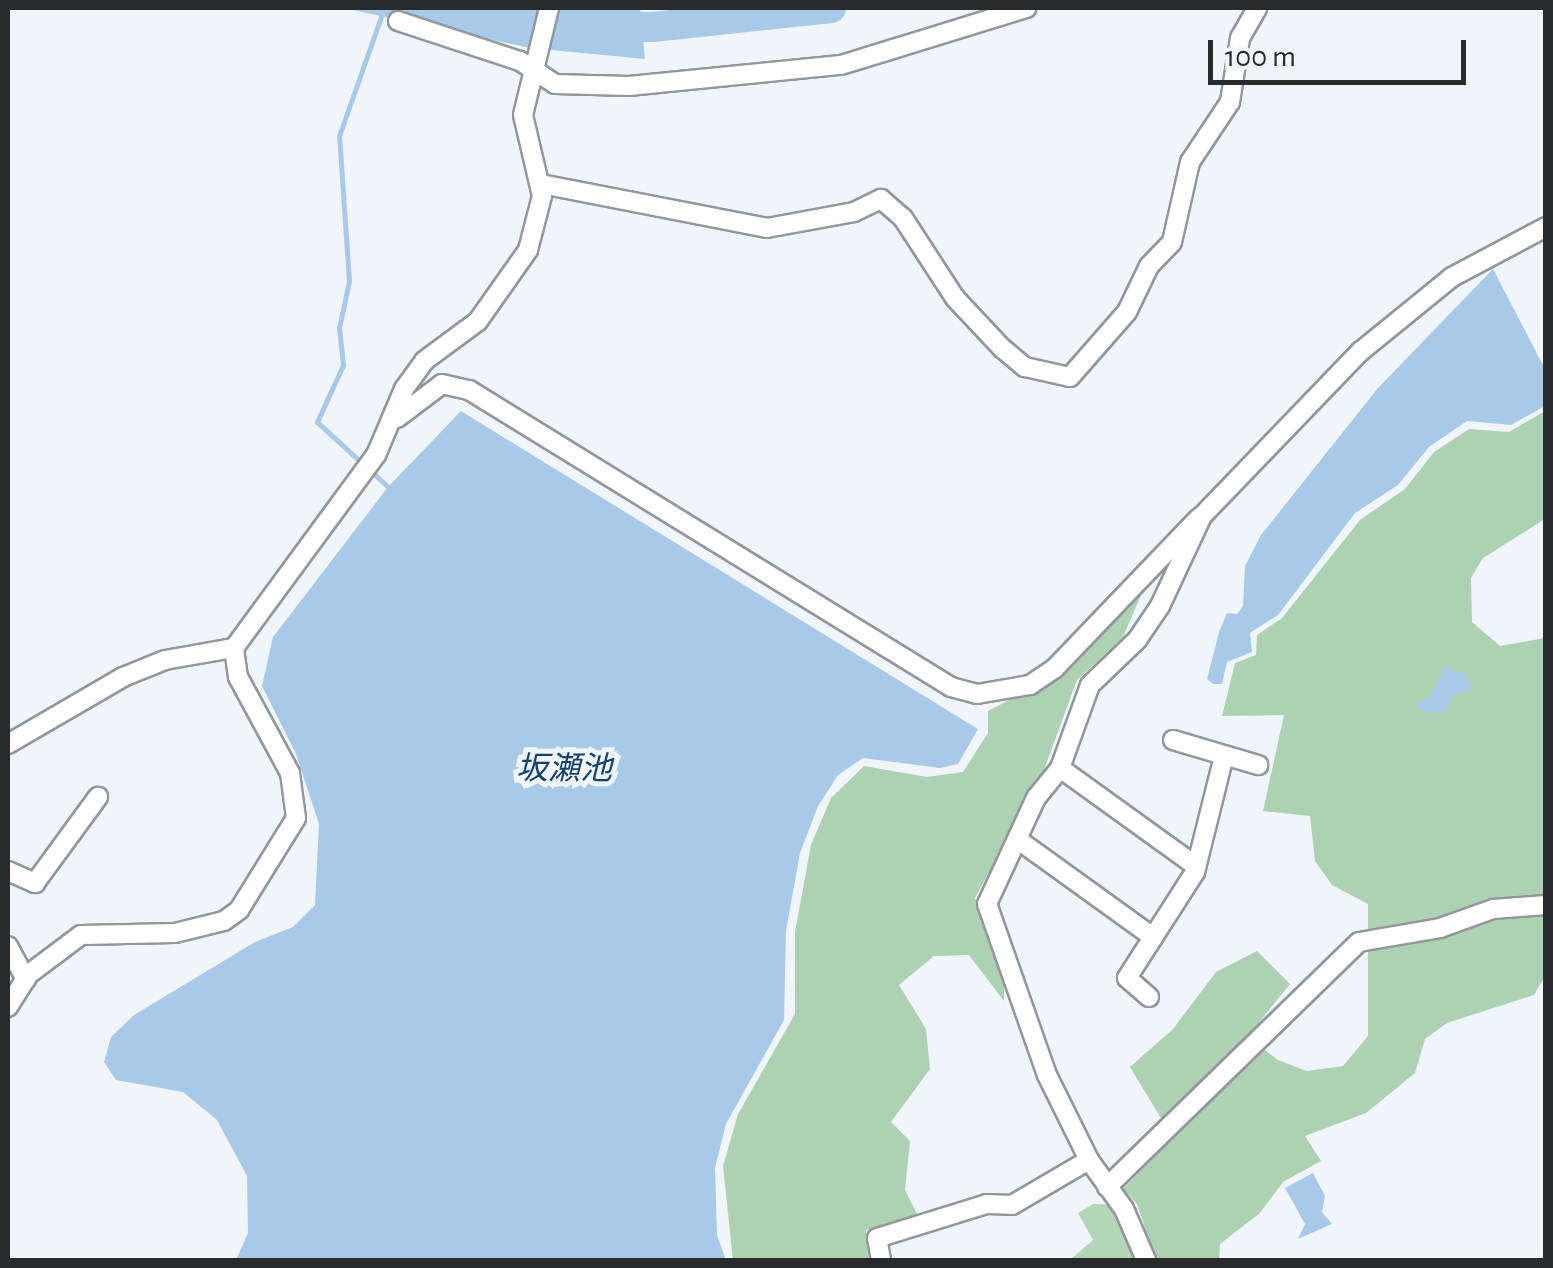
<!DOCTYPE html>
<meta charset="utf-8">
<style>
body{margin:0}
#map{position:relative;width:1553px;height:1268px;overflow:hidden;background:#f0f5fa;font-family:"Alegreya Sans","Noto Sans JP",sans-serif}
div>[style]{position:absolute}
[style*='--x']{left:calc(var(--x)*1px);top:calc(var(--y)*1px);width:calc(var(--w)*1px);rotate:calc(var(--a)*1deg)}
.green>*{inset:0;background:#b4d6b8}
.forest>*{inset:0;background:#add1b2}
.water>*{inset:0;background:#a9c9e9}
.stream>*{height:5px;margin:-2.5px;padding:0 2.5px;transform-origin:2.5px;border-radius:2.5px;background:#a9c9e9}
.river>*{height:30px;margin:-15px;padding:0 15px;transform-origin:15px;border-radius:15px;background:#a9c9e9}
.roads{filter:drop-shadow(2px 0 #92979b) drop-shadow(-2px 0 #92979b) drop-shadow(0 2px #92979b) drop-shadow(0 -2px #92979b)}
.minor>*{height:18px;margin:-9px;padding:0 9px;transform-origin:9px;border-radius:9px;background:#fff}
span{translate:-50% -50%;white-space:nowrap;text-align:center;line-height:1.15;-webkit-text-stroke:10px #f0f5fa;paint-order:stroke}
.water-label{font-size:32px;color:#14426c;font-style:italic}
.frame{position:absolute;inset:0;border:10px solid #282a2c;pointer-events:none}
.scale{position:absolute;left:1208px;top:40px;width:258px;height:45px;box-sizing:border-box;border:5px solid #282a2c;border-top:0;padding-left:12px;font-size:30px;line-height:35px;white-space:nowrap;color:#282a2c;-webkit-text-stroke:8px #f0f5fa;paint-order:stroke}
</style>
<div id="map">
<div class="green">
<div style="clip-path:polygon(1093px 1204px,1114px 1205px,1134px 1259px,1070px 1260px,1093px 1240px,1078px 1213px)"></div>
</div>
<div class="forest">
<div style="clip-path:polygon(1545px 411px,1545px 519px,1483px 558px,1471px 578px,1472px 622px,1500px 646px,1545px 638px,1545px 976px,1534px 995px,1447px 1023px,1425px 1039px,1415px 1073px,1366px 1113px,1305px 1136px,1321px 1161px,1283px 1182px,1260px 1213px,1220px 1244px,1219px 1260px,1156px 1260px,1137px 1204px,1123px 1189px,1173px 1138px,1130px 1067px,1173px 1029px,1216px 972px,1257px 951px,1290px 984px,1247px 1037px,1278px 1060px,1307px 1071px,1343px 1066px,1368px 1036px,1368px 904px,1332px 885px,1315px 861px,1310px 816px,1263px 811px,1284px 715px,1222px 716px,1235px 663px,1256px 655px,1257px 635px,1282px 618px,1360px 520px,1405px 489px,1434px 452px,1469px 429px,1509px 432px)"></div>
<div style="clip-path:polygon(1145px 586px,1123px 637px,1077px 680px,1044px 770px,975px 898px,1004px 969px,1004px 1001px,969px 955px,934px 956px,899px 985px,926px 1029px,930px 1069px,891px 1122px,910px 1141px,905px 1190px,918px 1216px,866px 1230px,869px 1260px,733px 1260px,723px 1166px,738px 1114px,795px 1014px,795px 932px,811px 845px,831px 798px,864px 766px,927px 777px,963px 772px,988px 733px,988px 711px,1055px 676px)"></div>
</div>
<div class="water">
<div style="clip-path:polygon(344px 8px,640px 8px,645px 59px,530px 48px)"></div>
<div style="clip-path:polygon(1493px 269px,1545px 369px,1545px 406px,1511px 425px,1467px 421px,1429px 447px,1398px 485px,1355px 513px,1278px 615px,1250px 633px,1252px 652px,1227px 662px,1222px 684px,1213px 684px,1207px 679px,1219px 632px,1227px 613px,1237px 614px,1243px 606px,1245px 566px,1261px 535px,1378px 388px)"></div>
<div style="clip-path:polygon(461px 411px,978px 729px,958px 764px,940px 768px,863px 758px,838px 775px,818px 806px,800px 853px,786px 931px,784px 1020px,726px 1124px,715px 1168px,717px 1235px,726px 1260px,236px 1260px,248px 1233px,247px 1176px,217px 1120px,183px 1092px,116px 1080px,104px 1062px,111px 1037px,134px 1015px,255px 942px,293px 927px,315px 905px,319px 824px,296px 754px,262px 686px,273px 637px,388px 487px)"></div>
<div style="clip-path:polygon(1445px 667px,1466px 674px,1471px 690px,1455px 694px,1444px 712px,1424px 713px,1416px 704px,1430px 697px)"></div>
<div style="clip-path:polygon(1313px 1173px,1325px 1196px,1322px 1212px,1332px 1224px,1298px 1239px,1305px 1224px,1285px 1188px)"></div>
</div>
<div class="stream">
<div style="--x:363;--y:464;--w:62;--a:-137.6"></div>
<div style="--x:317;--y:422;--w:63;--a:-65.5"></div>
<div style="--x:343;--y:365;--w:37;--a:-96"></div>
<div style="--x:339;--y:328;--w:48;--a:-78"></div>
<div style="--x:349;--y:281;--w:145;--a:-93.9"></div>
<div style="--x:339;--y:136;--w:136;--a:-70.6"></div>
<div style="--x:372;--y:472;--w:22;--a:43"></div>
</div>
<div class="river">
<div style="--x:601;--y:26;--w:52;--a:1.1"></div>
<div style="--x:653;--y:27;--w:179;--a:-6.1"></div>
</div>
<div class="roads">
<div class="minor">
<div style="--x:398;--y:21;--w:128;--a:18.2"></div>
<div style="--x:520;--y:61;--w:42;--a:33.3"></div>
<div style="--x:555;--y:84;--w:74;--a:1.5"></div>
<div style="--x:629;--y:86;--w:213;--a:-5.7"></div>
<div style="--x:841;--y:65;--w:194;--a:-17.1"></div>
<div style="--x:541;--y:184;--w:230;--a:11"></div>
<div style="--x:767;--y:228;--w:88;--a:-10.4"></div>
<div style="--x:854;--y:212;--w:30;--a:-26"></div>
<div style="--x:881;--y:199;--w:29;--a:41"></div>
<div style="--x:903;--y:218;--w:95;--a:57"></div>
<div style="--x:955;--y:298;--w:69;--a:46.8"></div>
<div style="--x:1002;--y:348;--w:30;--a:40"></div>
<div style="--x:1025;--y:367;--w:46;--a:12.5"></div>
<div style="--x:1070;--y:377;--w:86;--a:-48.8"></div>
<div style="--x:1127;--y:312;--w:51;--a:-64.4"></div>
<div style="--x:1149;--y:266;--w:33;--a:-46"></div>
<div style="--x:1172;--y:242;--w:82;--a:-77.3"></div>
<div style="--x:1190;--y:162;--w:72;--a:-56.3"></div>
<div style="--x:1230;--y:102;--w:65;--a:-81.1"></div>
<div style="--x:1240;--y:38;--w:34;--a:-60"></div>
<div style="--x:397;--y:418;--w:56;--a:-37.1"></div>
<div style="--x:442;--y:384;--w:28;--a:13"></div>
<div style="--x:469;--y:390;--w:566;--a:31.64"></div>
<div style="--x:951;--y:687;--w:27;--a:15"></div>
<div style="--x:977;--y:694;--w:54;--a:-9.6"></div>
<div style="--x:1030;--y:685;--w:30;--a:-34"></div>
<div style="--x:1055;--y:668;--w:207;--a:-46.2"></div>
<div style="--x:1173;--y:740;--w:89;--a:16.4"></div>
<div style="--x:8;--y:744;--w:133;--a:-30.2"></div>
<div style="--x:123;--y:677;--w:45;--a:-22"></div>
<div style="--x:165;--y:660;--w:70;--a:-9.9"></div>
<div style="--x:1060;--y:768;--w:168;--a:35.8"></div>
<div style="--x:1017;--y:839;--w:168;--a:35.8"></div>
<div style="--x:8;--y:871;--w:30;--a:24"></div>
<div style="--x:35;--y:883;--w:107;--a:-53.8"></div>
<div style="--x:8;--y:946;--w:38;--a:62"></div>
<div style="--x:1149;--y:997;--w:29;--a:-139"></div>
<div style="--x:1127;--y:978;--w:126;--a:-57.3"></div>
<div style="--x:1195;--y:872;--w:120;--a:-76"></div>
<div style="--x:8;--y:1007;--w:39;--a:-58"></div>
<div style="--x:29;--y:974;--w:65;--a:-36.9"></div>
<div style="--x:81;--y:935;--w:94;--a:-1.2"></div>
<div style="--x:175;--y:933;--w:50;--a:-13.8"></div>
<div style="--x:224;--y:921;--w:19;--a:-36"></div>
<div style="--x:239;--y:910;--w:108;--a:-58.2"></div>
<div style="--x:296;--y:818;--w:45;--a:-97.6"></div>
<div style="--x:290;--y:773;--w:109;--a:-118.4"></div>
<div style="--x:238;--y:677;--w:29;--a:-98"></div>
<div style="--x:234;--y:648;--w:240;--a:-53.7"></div>
<div style="--x:376;--y:455;--w:72;--a:-67"></div>
<div style="--x:404;--y:389;--w:34;--a:-54"></div>
<div style="--x:424;--y:361;--w:67;--a:-36.5"></div>
<div style="--x:478;--y:321;--w:87;--a:-54.8"></div>
<div style="--x:528;--y:250;--w:56;--a:-75.5"></div>
<div style="--x:542;--y:196;--w:83;--a:-103.2"></div>
<div style="--x:523;--y:115;--w:110;--a:-76.3"></div>
<div style="--x:1107;--y:1187;--w:351;--a:-44.2"></div>
<div style="--x:1359;--y:942;--w:82;--a:-9.8"></div>
<div style="--x:1440;--y:928;--w:56;--a:-19.7"></div>
<div style="--x:1493;--y:909;--w:53;--a:-4.3"></div>
<div style="--x:881;--y:1260;--w:22;--a:-100"></div>
<div style="--x:877;--y:1238;--w:115;--a:-17.2"></div>
<div style="--x:987;--y:1204;--w:25;--a:2"></div>
<div style="--x:1012;--y:1205;--w:89;--a:-30.3"></div>
<div style="--x:1146;--y:1260;--w:56;--a:-113.3"></div>
<div style="--x:1124;--y:1209;--w:60;--a:-125.5"></div>
<div style="--x:1089;--y:1160;--w:95;--a:-116.3"></div>
<div style="--x:1047;--y:1075;--w:181;--a:-109.3"></div>
<div style="--x:987;--y:904;--w:117;--a:-65.2"></div>
<div style="--x:1036;--y:798;--w:38;--a:-51"></div>
<div style="--x:1060;--y:768;--w:88;--a:-70.1"></div>
<div style="--x:1090;--y:685;--w:65;--a:-43.8"></div>
<div style="--x:1137;--y:640;--w:41;--a:-55.9"></div>
<div style="--x:1160;--y:606;--w:99;--a:-65"></div>
<div style="--x:1202;--y:516;--w:229;--a:-46.1"></div>
<div style="--x:1361;--y:351;--w:117;--a:-39.1"></div>
<div style="--x:1452;--y:277;--w:106;--a:-28"></div>
</div>
</div>
<div class="water-label">
<span style="left:564px;top:769px">坂瀬池</span>
</div>
<div class="frame"></div>
<div class="scale">100 m</div>
</div>
